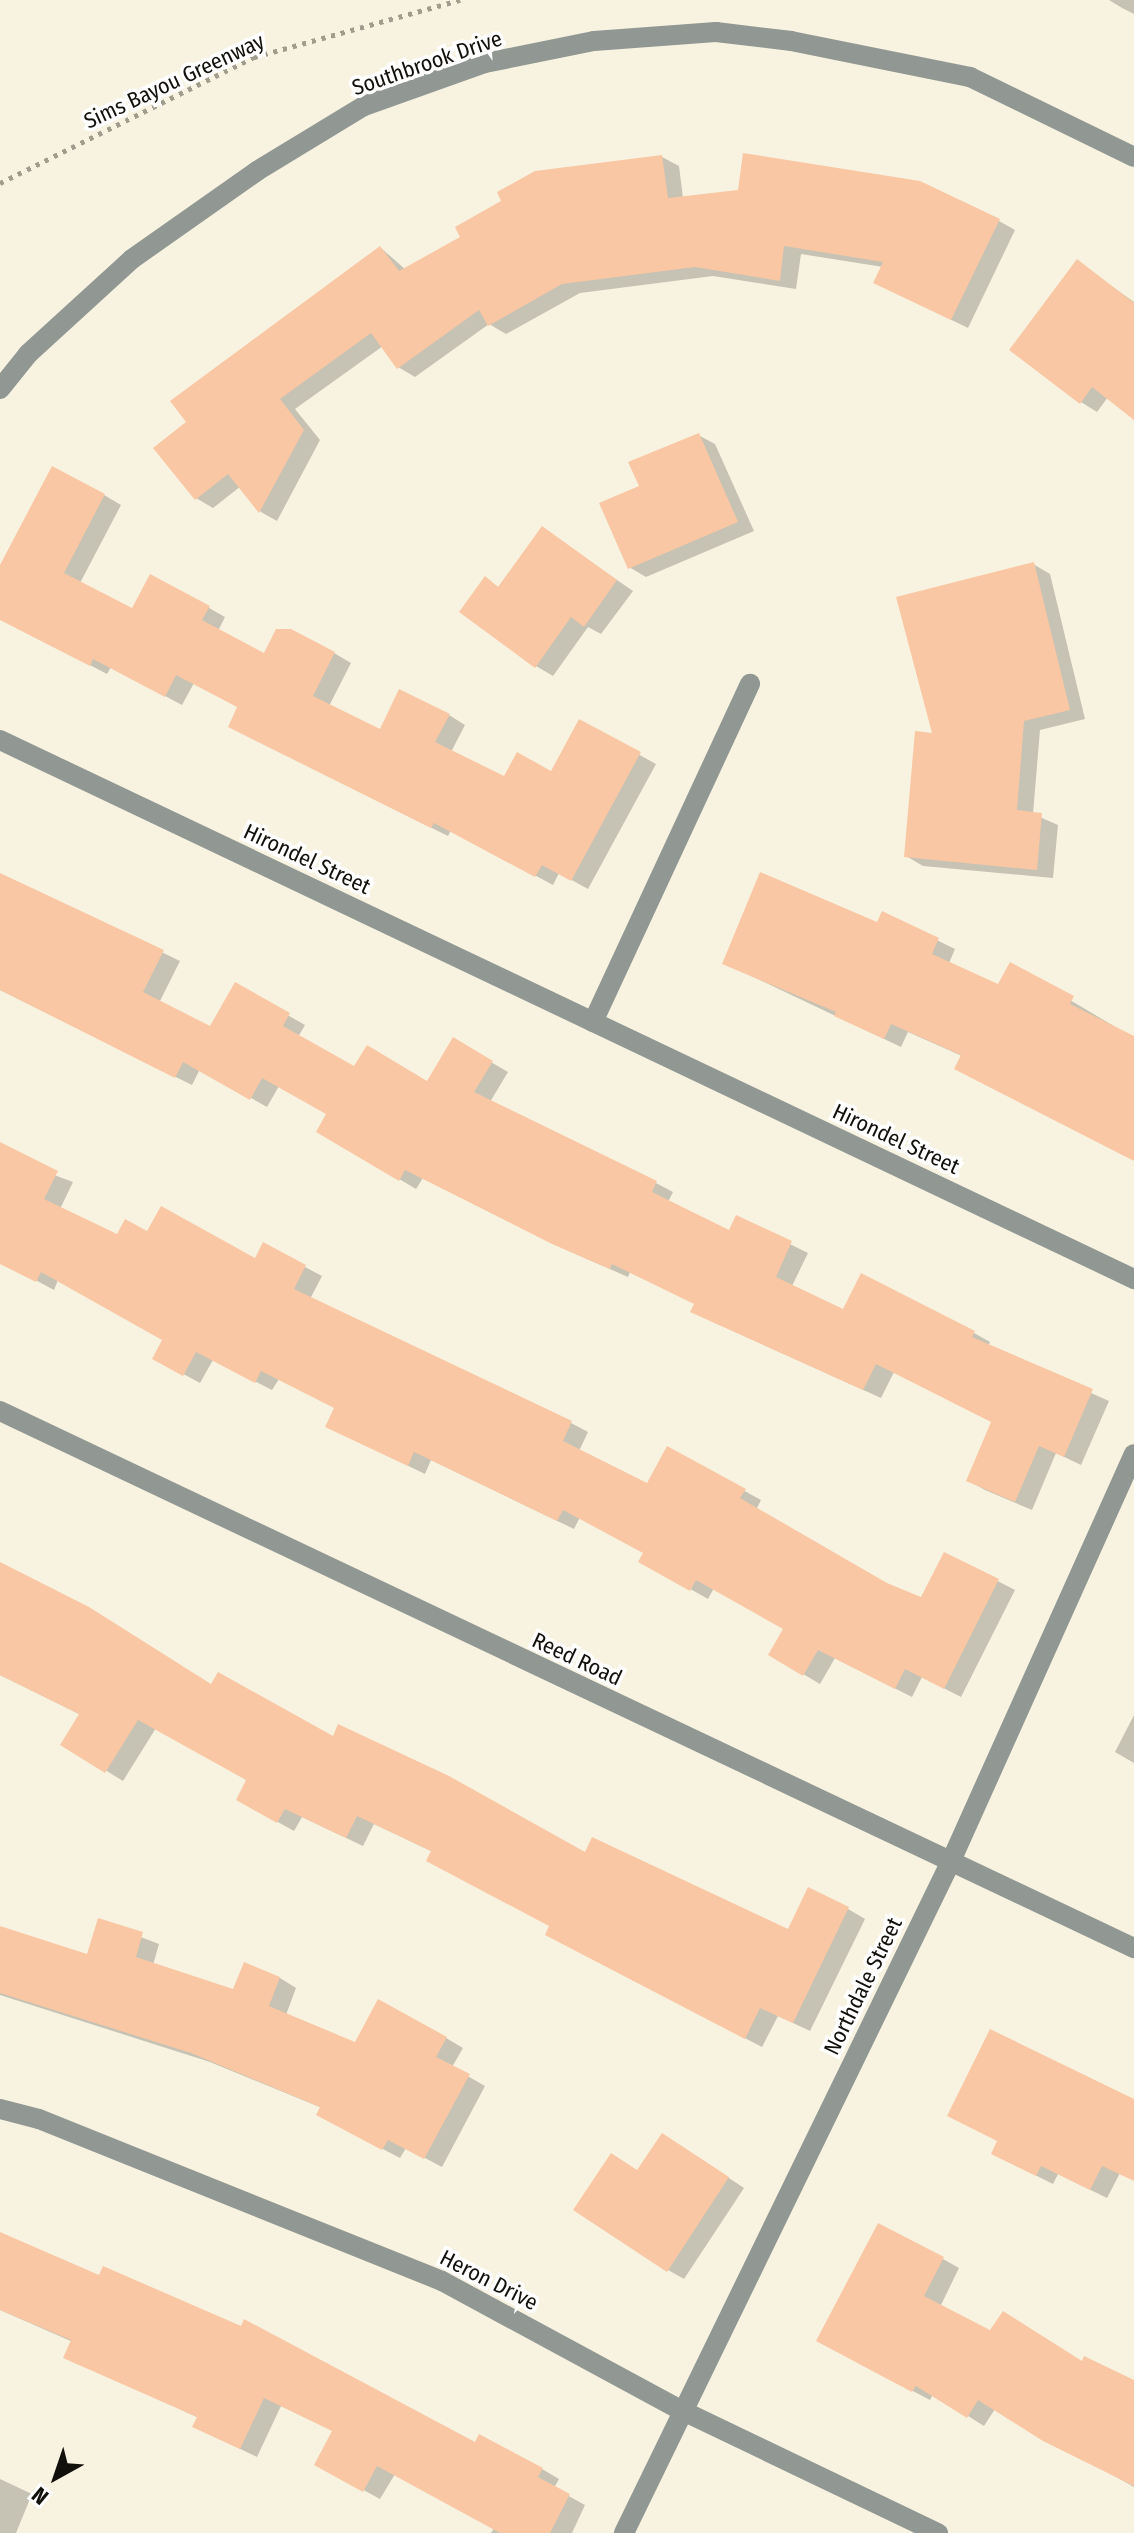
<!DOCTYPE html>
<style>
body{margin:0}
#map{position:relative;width:1134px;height:2533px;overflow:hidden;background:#f8f3e1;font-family:"Fira Sans Condensed",sans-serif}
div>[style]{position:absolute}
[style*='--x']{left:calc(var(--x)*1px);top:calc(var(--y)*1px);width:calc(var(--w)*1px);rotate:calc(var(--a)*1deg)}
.shadow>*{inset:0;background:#0003}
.building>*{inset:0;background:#f9c7a3}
.path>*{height:5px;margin-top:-2.5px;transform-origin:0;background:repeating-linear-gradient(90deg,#a09c8e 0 4px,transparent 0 10px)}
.minor>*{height:20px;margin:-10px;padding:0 10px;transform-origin:10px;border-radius:10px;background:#919893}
span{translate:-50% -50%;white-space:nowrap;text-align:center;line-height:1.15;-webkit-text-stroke:7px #fff;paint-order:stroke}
.street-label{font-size:22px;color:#12100a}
.north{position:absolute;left:16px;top:2437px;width:80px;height:80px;-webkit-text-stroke:6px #fff;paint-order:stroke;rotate:220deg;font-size:22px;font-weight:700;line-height:32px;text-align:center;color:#12100a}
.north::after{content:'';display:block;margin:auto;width:28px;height:36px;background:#12100a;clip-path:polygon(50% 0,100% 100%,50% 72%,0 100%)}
</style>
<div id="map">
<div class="shadow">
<div style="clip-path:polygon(1109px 0,1134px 0,1134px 14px,1122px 8px)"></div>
<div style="clip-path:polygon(662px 157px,679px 166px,683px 198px,999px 221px,1015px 230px,968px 328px,892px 291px,883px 267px,801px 254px,796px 289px,713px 276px,580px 293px,506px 334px,489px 324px,415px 377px,398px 367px,383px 346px,295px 409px,320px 440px,277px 521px,261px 512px,241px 486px,213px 508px,196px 498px,189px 422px,381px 248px,406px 270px)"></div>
<div style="clip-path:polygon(1078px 262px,1134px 302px,1134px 418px,1108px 397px,1097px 412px,1081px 402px)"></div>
<div style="clip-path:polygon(698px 435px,715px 444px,754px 531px,646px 577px,629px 567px)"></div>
<div style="clip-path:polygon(104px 495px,121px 505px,80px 583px,133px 610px,209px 608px,225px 617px,218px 631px,265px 656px,334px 653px,351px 663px,329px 706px,381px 731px,449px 715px,465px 725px,451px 752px,505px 779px,552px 773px,580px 722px,656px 764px,588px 889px,559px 873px,553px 885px,451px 830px,448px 836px,247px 736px,240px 707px,194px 683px,182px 705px,111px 667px,107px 674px,0 618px,0 570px)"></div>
<div style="clip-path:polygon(543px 529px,633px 591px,601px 634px,588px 627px,553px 676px,536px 666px,485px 579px,500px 588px)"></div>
<div style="clip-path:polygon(1033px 564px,1050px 574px,1085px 719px,1040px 730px,1033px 814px,1058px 825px,1053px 878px,923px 866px,906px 856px)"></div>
<div style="clip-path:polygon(0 874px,180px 961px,159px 1003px,211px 1028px,235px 985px,305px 1025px,298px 1037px,355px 1069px,428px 1083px,453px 1040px,508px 1072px,490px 1102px,656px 1183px,673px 1192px,668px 1202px,730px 1232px,737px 1218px,808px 1253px,792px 1286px,844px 1312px,974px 1333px,990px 1342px,988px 1347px,1109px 1401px,1081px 1465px,1056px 1453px,1032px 1510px,985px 1490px,969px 1481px,994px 1422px,894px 1372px,881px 1398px,709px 1320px,696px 1304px,630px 1272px,628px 1277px,571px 1252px,423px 1178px,416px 1189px,318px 1131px,329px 1114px,279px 1086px,267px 1107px,200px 1069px,192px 1085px,0 990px)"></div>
<div style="clip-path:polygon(883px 914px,955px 949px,949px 963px,999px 986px,1011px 965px,1134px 1038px,1134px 1160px,962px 1056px,908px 1032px,901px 1047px,724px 963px,878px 925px)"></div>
<div style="clip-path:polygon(0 1155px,73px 1182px,60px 1209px,117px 1236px,147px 1233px,256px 1261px,305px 1267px,322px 1276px,310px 1299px,571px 1423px,588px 1432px,579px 1451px,648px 1486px,668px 1449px,761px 1500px,756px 1510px,886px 1585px,922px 1600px,945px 1554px,1015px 1590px,961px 1697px,922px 1677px,912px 1697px,835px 1658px,820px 1684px,771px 1655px,786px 1628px,714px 1588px,708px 1599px,641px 1561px,645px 1553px,580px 1517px,574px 1529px,431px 1460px,425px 1474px,344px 1435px,336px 1408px,279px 1379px,272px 1390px,213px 1360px,200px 1383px,154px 1358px,164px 1340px,58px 1280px,54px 1290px,0 1261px)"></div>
<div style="clip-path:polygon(0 1565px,212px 1687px,586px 1855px,789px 1931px,809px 1889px,848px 1909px,865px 1919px,810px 2031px,778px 2016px,762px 2047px,564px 1944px,551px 1926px,433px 1852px,374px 1824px,363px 1846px,302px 1817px,294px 1831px,238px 1800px,249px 1780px,156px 1728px,123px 1781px,63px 1744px,81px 1715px,0 1675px)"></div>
<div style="clip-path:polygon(1134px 1715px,1134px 1763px,1115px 1752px)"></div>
<div style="clip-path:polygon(99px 1921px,159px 1944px,153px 1965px,234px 1991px,245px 1965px,280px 1978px,296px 1988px,286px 2015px,356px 2044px,446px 2038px,463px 2048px,452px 2067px,485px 2086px,442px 2167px,406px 2148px,400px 2158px,335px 2124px,322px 2108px,210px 2062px,0 1995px,0 1928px,88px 1956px)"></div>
<div style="clip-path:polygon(1134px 2102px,1134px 2180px,1120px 2173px,1107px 2198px,1058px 2174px,1053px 2184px,993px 2154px)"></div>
<div style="clip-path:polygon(679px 2145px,744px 2188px,684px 2279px,668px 2270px,639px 2172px)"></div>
<div style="clip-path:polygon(0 2234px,476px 2445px,542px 2469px,559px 2479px,554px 2488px,585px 2505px,572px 2533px,491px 2533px,494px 2528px,395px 2474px,380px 2499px,316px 2464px,334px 2431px,281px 2406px,257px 2457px,211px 2435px,199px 2418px,66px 2357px,73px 2342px,0 2310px)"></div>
<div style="clip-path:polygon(943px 2259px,959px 2268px,940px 2307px,991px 2333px,1134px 2382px,1134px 2487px,995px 2409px,984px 2426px,933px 2394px,930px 2400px,835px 2350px)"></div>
<div style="clip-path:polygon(0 2479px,32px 2494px,16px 2533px,0 2533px)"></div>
</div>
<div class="building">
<div style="clip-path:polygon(743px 153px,920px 181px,1000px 219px,951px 320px,873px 283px,883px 262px,784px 246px,780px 281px,695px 267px,562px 284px,488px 326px,479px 310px,397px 369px,371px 333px,280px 399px,304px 430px,259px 513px,228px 474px,195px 500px,153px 448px,186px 422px,170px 401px,380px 246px,399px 271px,460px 237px,455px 227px,501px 201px,497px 192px,535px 171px,662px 155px,668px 198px,738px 190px)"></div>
<div style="clip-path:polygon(1077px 259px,1134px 303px,1134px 420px,1092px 387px,1080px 404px,1009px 350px)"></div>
<div style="clip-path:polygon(699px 433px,738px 522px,628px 569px,599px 503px,639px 486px,628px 462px)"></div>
<div style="clip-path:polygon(52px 466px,105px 494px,64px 573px,132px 608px,150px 574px,210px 606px,202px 620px,264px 653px,276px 629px,291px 629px,335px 652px,313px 696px,380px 729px,399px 689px,450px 714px,435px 742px,504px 776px,517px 752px,551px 771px,579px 719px,641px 752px,571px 881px,542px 865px,535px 877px,434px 823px,431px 828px,228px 727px,237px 707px,176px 675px,165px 697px,93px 659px,90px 666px,0 620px,0 565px)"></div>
<div style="clip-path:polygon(542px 526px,617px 580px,584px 627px,571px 617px,535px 668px,459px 612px,485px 576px,498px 587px)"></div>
<div style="clip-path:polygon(1034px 562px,1070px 710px,1024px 721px,1017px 810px,1042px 813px,1037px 870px,904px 857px,915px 731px,932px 733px,896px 597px)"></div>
<div style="clip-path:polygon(760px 872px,877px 922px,882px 911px,939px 938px,932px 954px,998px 984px,1010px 962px,1074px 996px,1070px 1004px,1134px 1036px,1134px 1161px,954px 1069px,961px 1055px,891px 1024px,884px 1039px,834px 1016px,836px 1012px,722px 964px)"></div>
<div style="clip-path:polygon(0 873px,164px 950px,143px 992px,210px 1026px,235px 982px,290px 1013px,283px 1026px,354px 1066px,367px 1045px,427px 1081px,453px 1037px,493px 1061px,474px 1092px,657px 1181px,652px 1192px,729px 1230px,736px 1215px,792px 1241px,776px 1277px,843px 1309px,861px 1273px,975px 1331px,972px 1337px,1093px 1389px,1064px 1457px,1039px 1446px,1015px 1502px,966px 1481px,991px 1422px,876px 1364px,863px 1390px,690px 1312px,694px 1304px,612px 1264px,610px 1269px,552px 1244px,405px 1170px,399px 1181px,316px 1132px,326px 1114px,262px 1078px,250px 1100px,183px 1062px,175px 1078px,0 990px)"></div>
<div style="clip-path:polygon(0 1142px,58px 1171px,44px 1199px,117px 1234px,125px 1219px,147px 1231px,161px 1206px,255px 1258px,263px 1242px,306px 1265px,294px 1289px,572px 1421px,563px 1441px,647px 1483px,667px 1446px,746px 1489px,740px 1498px,887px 1583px,921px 1597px,944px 1552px,999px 1579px,944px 1689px,905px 1669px,895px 1689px,818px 1650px,803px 1676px,768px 1655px,783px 1629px,696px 1580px,690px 1591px,638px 1562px,643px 1553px,563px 1510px,557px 1521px,414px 1452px,408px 1466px,325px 1427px,334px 1408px,261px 1371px,255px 1383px,196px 1352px,183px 1376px,152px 1359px,162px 1340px,41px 1272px,36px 1282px,0 1264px)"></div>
<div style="clip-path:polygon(0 1562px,89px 1607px,211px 1684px,218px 1672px,333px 1736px,338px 1724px,449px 1776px,585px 1852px,592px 1837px,788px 1929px,808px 1887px,849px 1907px,793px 2023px,760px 2008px,745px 2039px,545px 1935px,549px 1926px,426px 1861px,431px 1851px,357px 1816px,346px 1838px,285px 1809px,277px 1823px,236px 1800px,246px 1780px,138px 1720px,105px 1773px,60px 1745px,79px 1714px,0 1675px)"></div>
<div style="clip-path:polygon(98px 1918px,143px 1932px,136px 1957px,233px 1989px,244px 1962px,280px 1977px,269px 2006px,355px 2042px,378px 1999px,447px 2037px,436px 2057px,470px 2074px,424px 2159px,388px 2140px,382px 2150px,316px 2115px,320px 2107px,191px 2053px,0 1993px,0 1926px,87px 1954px)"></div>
<div style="clip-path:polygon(990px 2029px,1134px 2099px,1134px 2181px,1102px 2166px,1090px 2190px,1041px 2166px,1036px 2176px,991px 2154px,997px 2141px,947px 2116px)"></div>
<div style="clip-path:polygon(662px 2133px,729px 2177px,667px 2272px,573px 2210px,611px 2153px,637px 2170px)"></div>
<div style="clip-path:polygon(878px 2223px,944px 2257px,924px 2296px,990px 2330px,1003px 2311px,1082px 2361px,1084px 2356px,1134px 2380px,1134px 2486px,1043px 2441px,978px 2400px,967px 2418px,916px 2386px,912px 2392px,816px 2341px)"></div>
<div style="clip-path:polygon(0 2232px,99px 2275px,103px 2266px,241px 2326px,244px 2319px,475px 2442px,479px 2434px,543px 2468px,538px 2477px,570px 2494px,550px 2533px,500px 2533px,377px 2466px,363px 2492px,314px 2465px,332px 2431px,264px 2398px,240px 2449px,192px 2427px,197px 2417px,63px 2358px,71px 2340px,0 2310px)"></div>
</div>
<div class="path">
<div style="--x:0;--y:183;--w:284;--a:-26.4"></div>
<div style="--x:254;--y:57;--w:214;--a:-15.5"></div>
</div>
<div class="minor">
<div style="--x:0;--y:389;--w:45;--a:-51.3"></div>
<div style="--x:28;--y:354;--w:141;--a:-42.4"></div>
<div style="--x:132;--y:259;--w:153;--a:-35.1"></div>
<div style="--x:257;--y:171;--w:125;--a:-31.3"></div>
<div style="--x:364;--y:106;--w:128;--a:-19.6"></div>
<div style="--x:485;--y:63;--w:111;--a:-11.4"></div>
<div style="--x:594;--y:41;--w:122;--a:-4.2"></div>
<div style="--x:716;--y:32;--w:76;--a:6.8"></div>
<div style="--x:791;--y:41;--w:183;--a:11.4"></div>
<div style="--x:970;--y:77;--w:182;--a:26"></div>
<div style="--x:0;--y:740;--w:1256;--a:25.42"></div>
<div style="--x:593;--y:1022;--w:373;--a:-65.1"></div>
<div style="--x:0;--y:1411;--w:1255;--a:25.34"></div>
<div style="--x:0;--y:2109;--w:40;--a:14.4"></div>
<div style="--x:39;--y:2119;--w:434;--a:21.9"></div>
<div style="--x:442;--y:2281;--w:272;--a:28.4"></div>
<div style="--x:681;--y:2410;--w:285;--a:25.6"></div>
<div style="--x:624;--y:2533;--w:747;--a:-64.05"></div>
<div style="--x:951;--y:1861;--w:446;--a:-65.8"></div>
</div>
<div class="street-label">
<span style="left:427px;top:63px;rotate:-19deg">Southbrook Drive</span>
<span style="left:174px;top:81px;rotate:-25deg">Sims Bayou Greenway</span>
<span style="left:307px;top:859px;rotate:25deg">Hirondel Street</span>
<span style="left:896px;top:1139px;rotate:25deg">Hirondel Street</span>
<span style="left:577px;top:1659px;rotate:25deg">Reed Road</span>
<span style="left:863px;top:1986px;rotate:-64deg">Northdale Street</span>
<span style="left:489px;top:2280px;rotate:27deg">Heron Drive</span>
</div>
<div class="north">N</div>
</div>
